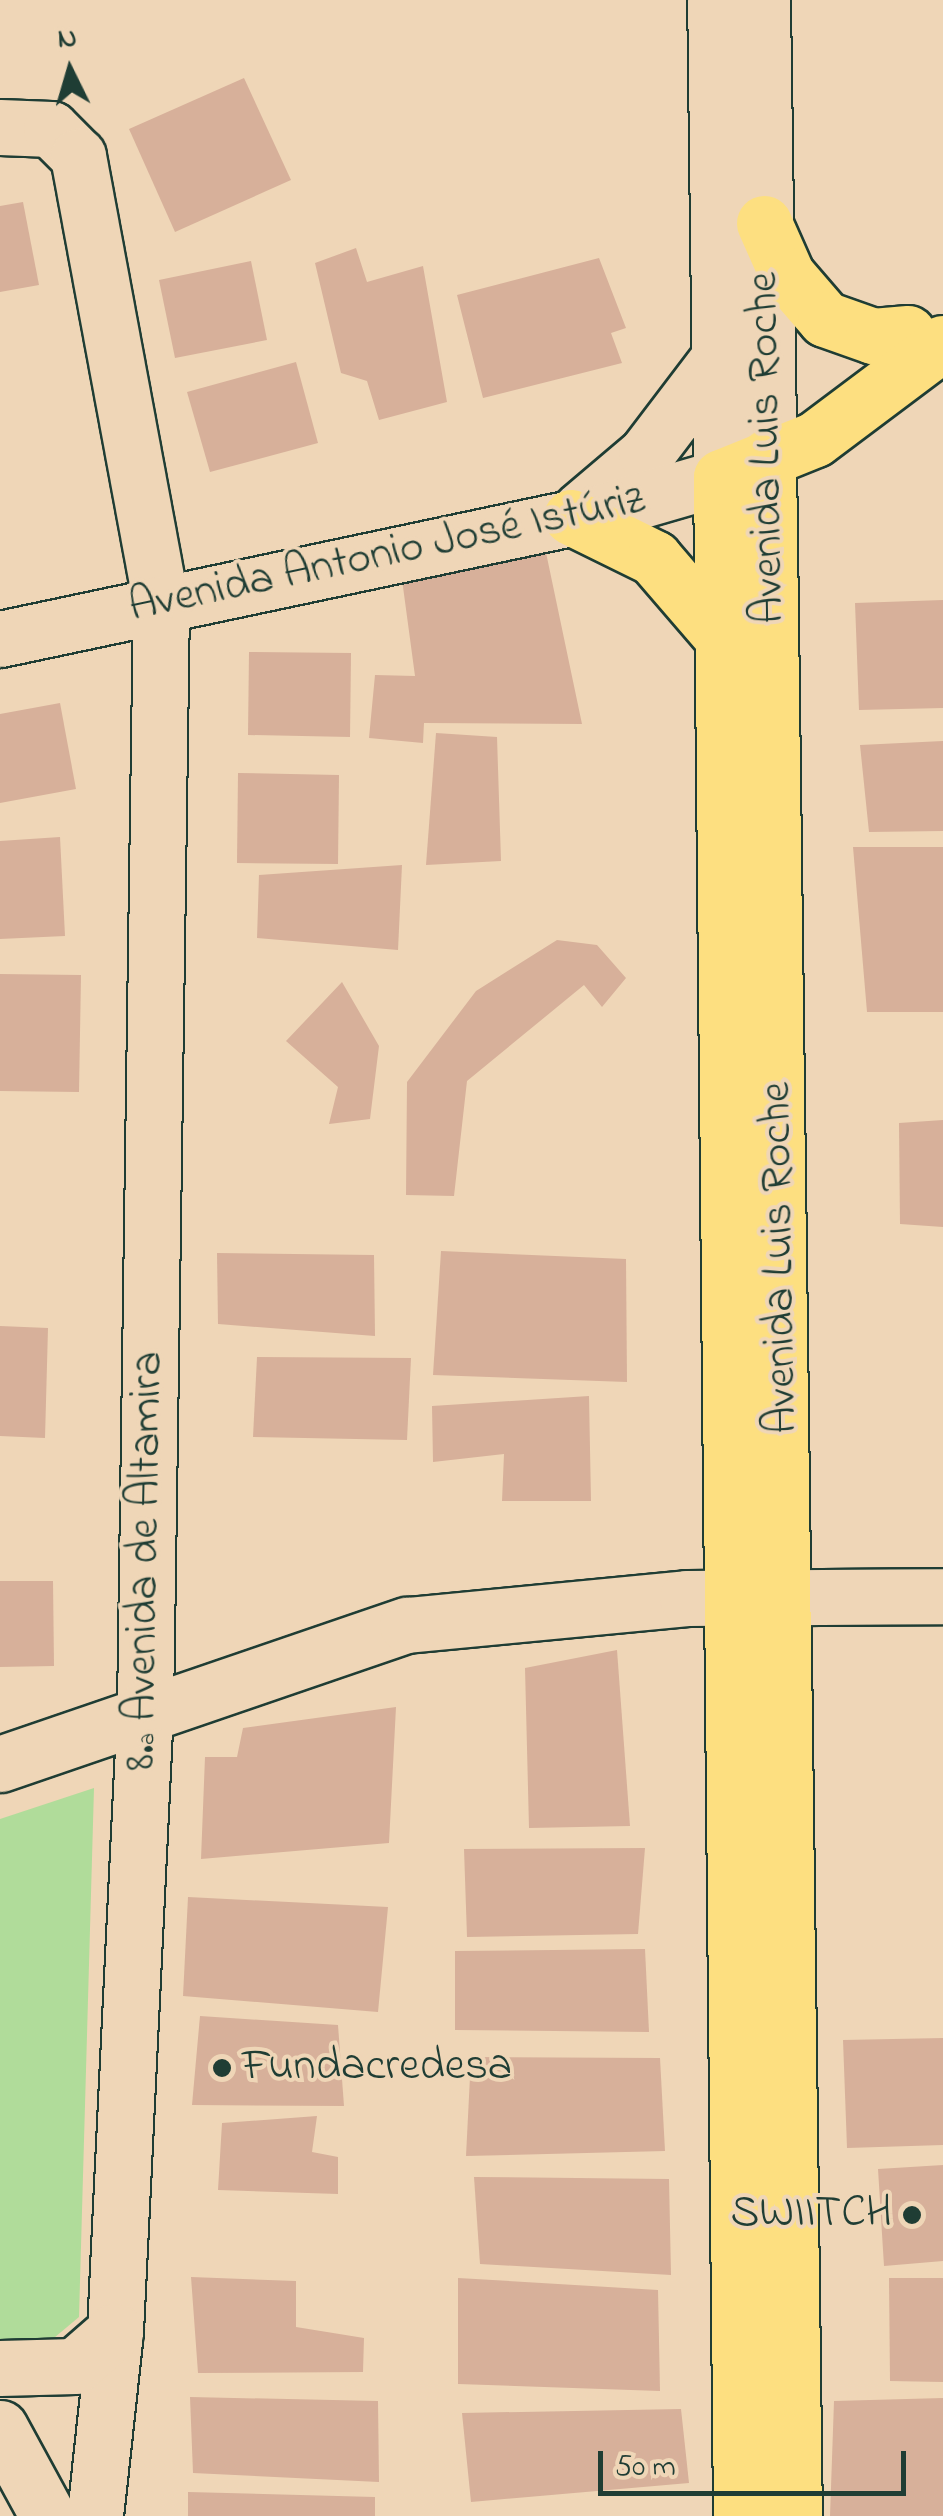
<!DOCTYPE html>
<meta charset="utf-8">
<style>
body{margin:0}
#map{position:relative;width:943px;height:2516px;overflow:hidden;background:#efd6b7;font-family:"Indie Flower",sans-serif}
div>[style]{position:absolute}
[style*='--x']{left:calc(var(--x)*1px);top:calc(var(--y)*1px);width:calc(var(--w)*1px);rotate:calc(var(--a)*1deg)}
.green>*{inset:0;background:#b0dc9a}
.building>*{inset:0;background:#d7b09a}
.roads{filter:drop-shadow(2px 0 #1f3d34) drop-shadow(-2px 0 #1f3d34) drop-shadow(0 2px #1f3d34) drop-shadow(0 -2px #1f3d34)}
.minor>*{height:55px;margin:-27.5px;padding:0 27.5px;transform-origin:27.5px;border-radius:27.5px;background:#efd6b7}
.major>*{height:55px;margin:-27.5px;padding:0 27.5px;transform-origin:27.5px;border-radius:27.5px;background:#fddf80}
.dots>*{width:28px;height:28px;translate:-50% -50%;box-sizing:border-box;border:5px solid #efd6b7;border-radius:50%}
span{translate:-50% -50%;white-space:nowrap;text-align:center;line-height:1.15;-webkit-text-stroke:8px #efd6b7;paint-order:stroke}
.street-label{font-size:45px;color:#1f3d34}
.poi-label{font-size:45px;color:#1f3d34}
.left{translate:0 -50%;text-align:left}
.right{translate:-100% -50%;text-align:right}
.north{position:absolute;left:20px;top:20px;width:100px;height:100px;-webkit-text-stroke:8px #efd6b7;paint-order:stroke;rotate:355deg;font-size:28px;font-weight:700;line-height:40px;text-align:center;color:#1f3d34}
.north::after{content:'';display:block;margin:auto;width:35px;height:45px;background:#1f3d34;clip-path:polygon(50% 0,100% 100%,50% 72%,0 100%)}
.scale{position:absolute;left:598px;top:2451px;width:308px;height:45px;box-sizing:border-box;border:5px solid #1f3d34;border-top:0;padding-left:12px;font-size:30px;line-height:35px;white-space:nowrap;color:#1f3d34;-webkit-text-stroke:8px #efd6b7;paint-order:stroke}
</style>
<div id="map">
<div class="green">
<div style="clip-path:polygon(94px 1788px,79px 2317px,42px 2348px,0 2340px,0 1819px)"></div>
</div>
<div class="building">
<div style="clip-path:polygon(244px 78px,291px 180px,175px 232px,129px 129px)"></div>
<div style="clip-path:polygon(23px 202px,39px 285px,0 292px,0 206px)"></div>
<div style="clip-path:polygon(356px 248px,367px 282px,423px 266px,447px 402px,379px 420px,367px 381px,341px 373px,315px 263px)"></div>
<div style="clip-path:polygon(599px 258px,626px 328px,611px 333px,622px 363px,483px 398px,457px 295px)"></div>
<div style="clip-path:polygon(251px 261px,267px 340px,175px 358px,159px 280px)"></div>
<div style="clip-path:polygon(296px 362px,318px 443px,210px 472px,187px 392px)"></div>
<div style="clip-path:polygon(544px 543px,582px 724px,424px 723px,423px 743px,369px 738px,375px 675px,415px 676px,401px 572px)"></div>
<div style="clip-path:polygon(943px 600px,943px 708px,859px 710px,855px 603px)"></div>
<div style="clip-path:polygon(249px 652px,351px 653px,350px 737px,248px 735px)"></div>
<div style="clip-path:polygon(60px 703px,76px 789px,0 803px,0 714px)"></div>
<div style="clip-path:polygon(436px 733px,497px 737px,501px 861px,426px 865px)"></div>
<div style="clip-path:polygon(943px 741px,943px 831px,869px 832px,860px 745px)"></div>
<div style="clip-path:polygon(238px 773px,339px 775px,338px 864px,237px 863px)"></div>
<div style="clip-path:polygon(60px 837px,65px 936px,0 939px,0 841px)"></div>
<div style="clip-path:polygon(853px 847px,943px 847px,943px 1012px,867px 1012px)"></div>
<div style="clip-path:polygon(402px 865px,398px 950px,257px 938px,259px 875px)"></div>
<div style="clip-path:polygon(557px 940px,597px 945px,626px 978px,602px 1007px,584px 985px,467px 1081px,454px 1196px,406px 1195px,407px 1082px,476px 991px)"></div>
<div style="clip-path:polygon(0 974px,81px 975px,79px 1092px,0 1091px)"></div>
<div style="clip-path:polygon(342px 982px,379px 1046px,370px 1119px,329px 1124px,338px 1087px,286px 1041px)"></div>
<div style="clip-path:polygon(943px 1120px,943px 1227px,900px 1224px,899px 1123px)"></div>
<div style="clip-path:polygon(441px 1251px,626px 1259px,627px 1382px,433px 1375px)"></div>
<div style="clip-path:polygon(217px 1253px,374px 1255px,375px 1336px,218px 1324px)"></div>
<div style="clip-path:polygon(0 1326px,48px 1328px,45px 1438px,0 1436px)"></div>
<div style="clip-path:polygon(257px 1357px,411px 1358px,407px 1440px,253px 1437px)"></div>
<div style="clip-path:polygon(589px 1396px,591px 1501px,502px 1501px,504px 1454px,433px 1462px,432px 1406px)"></div>
<div style="clip-path:polygon(0 1581px,53px 1581px,54px 1666px,0 1667px)"></div>
<div style="clip-path:polygon(617px 1650px,630px 1826px,529px 1828px,525px 1668px)"></div>
<div style="clip-path:polygon(396px 1707px,389px 1843px,201px 1859px,205px 1757px,237px 1757px,243px 1728px)"></div>
<div style="clip-path:polygon(645px 1848px,638px 1934px,467px 1937px,464px 1849px)"></div>
<div style="clip-path:polygon(188px 1897px,388px 1907px,378px 2012px,183px 1996px)"></div>
<div style="clip-path:polygon(645px 1949px,649px 2032px,455px 2030px,455px 1951px)"></div>
<div style="clip-path:polygon(200px 2016px,338px 2025px,344px 2106px,192px 2105px)"></div>
<div style="clip-path:polygon(943px 2038px,943px 2145px,847px 2148px,843px 2040px)"></div>
<div style="clip-path:polygon(471px 2057px,660px 2058px,665px 2151px,466px 2156px)"></div>
<div style="clip-path:polygon(317px 2116px,312px 2152px,338px 2157px,338px 2194px,218px 2190px,222px 2123px)"></div>
<div style="clip-path:polygon(943px 2165px,943px 2261px,884px 2266px,878px 2169px)"></div>
<div style="clip-path:polygon(474px 2177px,669px 2179px,671px 2275px,480px 2264px)"></div>
<div style="clip-path:polygon(191px 2277px,296px 2281px,296px 2327px,364px 2338px,363px 2372px,198px 2373px)"></div>
<div style="clip-path:polygon(458px 2278px,658px 2290px,660px 2391px,458px 2384px)"></div>
<div style="clip-path:polygon(889px 2278px,943px 2278px,943px 2382px,890px 2381px)"></div>
<div style="clip-path:polygon(190px 2397px,378px 2401px,379px 2482px,193px 2473px)"></div>
<div style="clip-path:polygon(943px 2398px,943px 2516px,830px 2516px,834px 2401px)"></div>
<div style="clip-path:polygon(681px 2409px,689px 2483px,471px 2502px,462px 2413px)"></div>
<div style="clip-path:polygon(188px 2492px,375px 2497px,375px 2516px,188px 2516px)"></div>
</div>
<div class="roads">
<div class="minor">
<div style="--x:762;--y:0;--w:456;--a:89.2"></div>
<div style="--x:0;--y:127;--w:51;--a:2.2"></div>
<div style="--x:51;--y:129;--w:38;--a:45"></div>
<div style="--x:78;--y:156;--w:456;--a:79.5"></div>
<div style="--x:161;--y:604;--w:1104;--a:90.83"></div>
<div style="--x:145;--y:1708;--w:624;--a:92.76"></div>
<div style="--x:115;--y:2331;--w:186;--a:96.2"></div>
<div style="--x:580;--y:510;--w:87;--a:-40.3"></div>
<div style="--x:646;--y:454;--w:121;--a:-52.8"></div>
<div style="--x:0;--y:639;--w:617;--a:-11.97"></div>
<div style="--x:604;--y:511;--w:122;--a:-16.2"></div>
<div style="--x:721;--y:477;--w:477;--a:-90.7"></div>
<div style="--x:0;--y:1764;--w:430;--a:-18.9"></div>
<div style="--x:407;--y:1625;--w:281;--a:-5.5"></div>
<div style="--x:687;--y:1598;--w:256;--a:-0.4"></div>
<div style="--x:0;--y:2368;--w:75;--a:-1.5"></div>
<div style="--x:75;--y:2366;--w:53;--a:-41.2"></div>
<div style="--x:0;--y:2428;--w:100;--a:61.4"></div>
</div>
<div class="major">
<div style="--x:764;--y:223;--w:57;--a:66.1"></div>
<div style="--x:787;--y:275;--w:58;--a:49.2"></div>
<div style="--x:825;--y:319;--w:51;--a:19.5"></div>
<div style="--x:873;--y:336;--w:35;--a:-5"></div>
<div style="--x:768;--y:456;--w:2060;--a:89.28"></div>
<div style="--x:571;--y:517;--w:93;--a:26.3"></div>
<div style="--x:654;--y:558;--w:104;--a:49.3"></div>
<div style="--x:741;--y:2516;--w:2039;--a:-90.56"></div>
<div style="--x:721;--y:477;--w:101;--a:-22"></div>
<div style="--x:815;--y:439;--w:160;--a:-36.9"></div>
</div>
</div>
<div class="dots">
<div style="left:222px;top:2068px;background:#1f3d34"></div>
<div style="left:912px;top:2215px;background:#1f3d34"></div>
</div>
<div class="street-label">
<span style="left:768px;top:448px;rotate:-91deg">Avenida Luis Roche</span>
<span style="left:387px;top:555px;rotate:-12deg">Avenida Antonio José Istúriz</span>
<span style="left:781px;top:1258px;rotate:-91deg">Avenida Luis Roche</span>
<span style="left:146px;top:1561px;rotate:-89deg">8.ª Avenida de Altamira</span>
</div>
<div class="poi-label">
<span class="left" style="left:242px;top:2068px">Fundacredesa</span>
<span class="right" style="left:892px;top:2215px">SWIITCH</span>
</div>
<div class="north">N</div>
<div class="scale">50 m</div>
</div>
